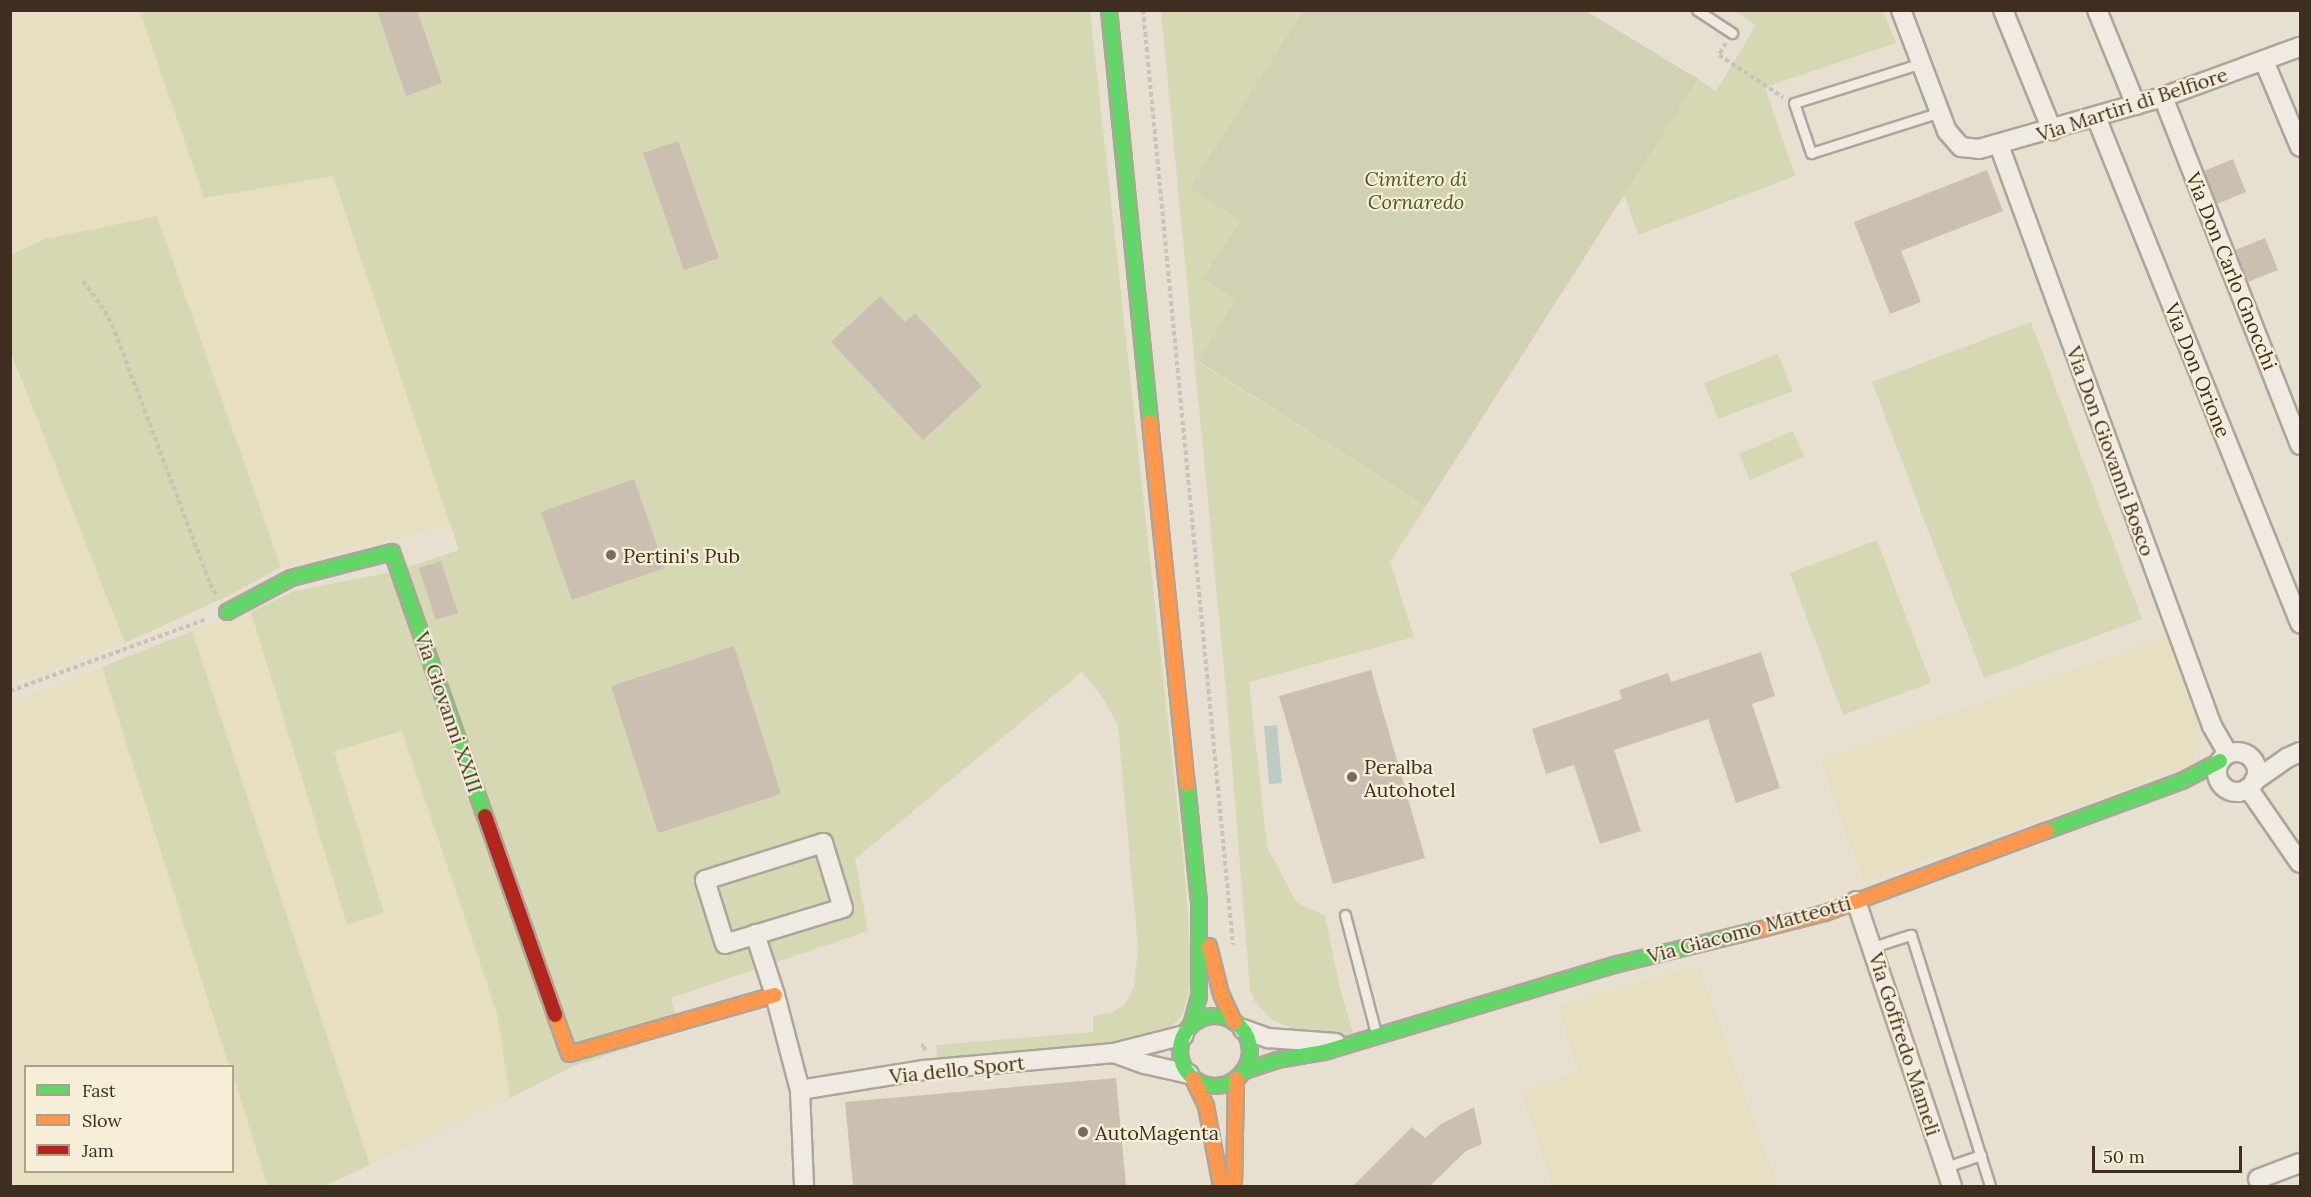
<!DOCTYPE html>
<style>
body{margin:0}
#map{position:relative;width:2311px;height:1197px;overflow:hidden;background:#e7e0d1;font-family:Lora,serif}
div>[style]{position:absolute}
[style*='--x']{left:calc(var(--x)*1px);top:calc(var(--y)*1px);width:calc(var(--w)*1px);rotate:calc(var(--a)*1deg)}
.farmland>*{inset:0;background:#e6dfc2}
.green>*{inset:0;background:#d6d7b3}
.cemetery>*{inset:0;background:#d1d1b3}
.water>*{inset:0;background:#bcccc2}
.building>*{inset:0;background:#cbbfb2}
.path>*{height:4px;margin-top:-2px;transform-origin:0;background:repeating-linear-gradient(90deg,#c8c2b9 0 4.5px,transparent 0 7.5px)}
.roads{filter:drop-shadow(2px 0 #ada599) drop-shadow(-2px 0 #ada599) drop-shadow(0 2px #ada599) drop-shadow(0 -2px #ada599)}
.lane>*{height:9px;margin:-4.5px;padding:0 4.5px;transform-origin:4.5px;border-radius:4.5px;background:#efebe3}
.street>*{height:18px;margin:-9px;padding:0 9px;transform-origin:9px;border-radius:9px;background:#efebe3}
.street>.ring{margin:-9px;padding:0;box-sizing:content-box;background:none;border:18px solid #efebe3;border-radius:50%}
.fast>*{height:14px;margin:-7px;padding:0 7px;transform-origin:7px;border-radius:7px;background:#63d668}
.fast>.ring{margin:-7px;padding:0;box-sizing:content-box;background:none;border:14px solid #63d668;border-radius:50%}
.slow>*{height:14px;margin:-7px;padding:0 7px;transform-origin:7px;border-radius:7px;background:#ff974d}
.jam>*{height:14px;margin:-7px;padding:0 7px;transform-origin:7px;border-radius:7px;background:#b3261e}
.dots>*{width:16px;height:16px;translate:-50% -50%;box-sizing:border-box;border:3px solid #f7eed8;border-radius:50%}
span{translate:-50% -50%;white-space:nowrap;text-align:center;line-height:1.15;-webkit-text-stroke:4.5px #f7eed8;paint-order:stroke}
.street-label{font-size:20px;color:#3d2e20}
.park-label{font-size:20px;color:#4d5a26;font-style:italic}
.poi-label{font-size:20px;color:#3d2e20}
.left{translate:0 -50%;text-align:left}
.frame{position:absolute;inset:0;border:12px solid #3d2e20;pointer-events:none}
.legend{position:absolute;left:24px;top:1065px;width:210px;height:108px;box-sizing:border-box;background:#f7eed8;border:2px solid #ada18e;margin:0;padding:8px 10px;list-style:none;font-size:18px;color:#3d2e20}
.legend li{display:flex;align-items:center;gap:12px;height:30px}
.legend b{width:30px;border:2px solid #ada18e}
.scale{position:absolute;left:2092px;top:1146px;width:150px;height:27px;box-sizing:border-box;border:3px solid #3d2e20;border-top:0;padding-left:8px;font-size:18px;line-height:21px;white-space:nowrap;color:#3d2e20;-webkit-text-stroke:4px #f7eed8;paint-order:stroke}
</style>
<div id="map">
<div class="farmland">
<div style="clip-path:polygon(10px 11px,140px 11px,204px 198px,333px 175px,451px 526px,281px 567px,157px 216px,45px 239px,11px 255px)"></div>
<div style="clip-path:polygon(10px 353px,125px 643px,11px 685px,10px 685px)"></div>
<div style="clip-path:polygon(251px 612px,384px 913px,334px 751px,402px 731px,497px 1014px,510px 1098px,370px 1165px,192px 631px)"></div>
<div style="clip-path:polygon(2169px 635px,2201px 718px,2197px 727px,2202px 739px,2191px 765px,1864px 883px,1820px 759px)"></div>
<div style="clip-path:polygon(102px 667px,229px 1066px,26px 1066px,26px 1172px,232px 1172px,233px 1076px,268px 1186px,11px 1186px,11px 702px)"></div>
<div style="clip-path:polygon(1698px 964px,1778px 1186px,1553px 1186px,1522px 1092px,1578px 1070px,1558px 1006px)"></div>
</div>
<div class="green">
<div style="clip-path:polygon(140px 11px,1090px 11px,1186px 887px,1192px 979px,1183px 1013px,1177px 1021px,1164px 1032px,1139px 1040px,938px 1060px,936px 1045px,1093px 1032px,1093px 1016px,1113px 1012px,1126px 1003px,1134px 986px,1138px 949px,1118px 726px,1103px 698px,1082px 672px,855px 859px,868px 931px,671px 998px,680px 1031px,574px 1066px,510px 1098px,497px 1014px,402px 731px,334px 751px,384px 913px,347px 925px,251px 612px,294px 591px,397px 571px,459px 550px,333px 176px,204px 198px)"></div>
<div style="clip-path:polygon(1161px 11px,1304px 11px,1189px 188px,1240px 219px,1204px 279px,1237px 299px,1198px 362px,1426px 506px,1390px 562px,1414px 637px,1249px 682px,1267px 847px,1297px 903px,1325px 915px,1339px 984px,1353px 1033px,1342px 1036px,1295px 1036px,1290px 1027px,1272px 1020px,1255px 1002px,1250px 990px,1226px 690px)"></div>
<div style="clip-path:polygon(1734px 11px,1883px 11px,1896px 43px,1765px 87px,1795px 176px,1638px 235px,1624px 194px,1698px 79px,1716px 91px,1732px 65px,1756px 25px)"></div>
<div style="clip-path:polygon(157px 216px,281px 567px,232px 594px,125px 643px,11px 353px,11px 255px,45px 239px)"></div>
<div style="clip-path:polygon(2031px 322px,2142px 619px,1984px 678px,1872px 382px)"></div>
<div style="clip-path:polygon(1778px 354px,1793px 391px,1718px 419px,1704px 383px)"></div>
<div style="clip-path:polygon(1793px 431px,1804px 457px,1750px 480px,1739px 454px)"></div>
<div style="clip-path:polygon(1877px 540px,1931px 683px,1843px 715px,1790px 573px)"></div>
<div style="clip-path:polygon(192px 631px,370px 1165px,324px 1186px,268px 1186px,233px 1076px,232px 1066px,229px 1066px,102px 667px)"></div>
</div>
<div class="cemetery">
<div style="clip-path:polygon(1304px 10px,1586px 11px,1698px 79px,1426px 506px,1198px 361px,1236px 299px,1203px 279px,1240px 220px,1189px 188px)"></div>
</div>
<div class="water">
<div style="clip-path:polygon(1277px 725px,1282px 783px,1269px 784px,1264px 726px)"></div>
</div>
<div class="building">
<div style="clip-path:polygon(377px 10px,417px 10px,442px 83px,406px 96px)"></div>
<div style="clip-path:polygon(678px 141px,719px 258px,684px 270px,643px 153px)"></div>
<div style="clip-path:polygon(2233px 159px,2246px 192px,2217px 204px,2204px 171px)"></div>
<div style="clip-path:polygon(1987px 170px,2003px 211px,1901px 251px,1921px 302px,1890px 314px,1854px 222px)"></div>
<div style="clip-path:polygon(2265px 238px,2278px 270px,2248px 282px,2235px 250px)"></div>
<div style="clip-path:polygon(880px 296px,905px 322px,915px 313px,982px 386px,923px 440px,831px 342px)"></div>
<div style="clip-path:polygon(634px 479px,665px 568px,572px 600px,541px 512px)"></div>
<div style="clip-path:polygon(441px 561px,458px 613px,436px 620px,419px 568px)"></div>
<div style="clip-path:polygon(734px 646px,781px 794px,658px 833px,611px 686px)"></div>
<div style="clip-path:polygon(1761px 652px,1775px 696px,1752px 704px,1780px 788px,1736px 803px,1708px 719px,1614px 750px,1641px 831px,1600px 844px,1574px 765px,1546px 774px,1532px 729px,1622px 699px,1619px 690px,1668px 673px,1671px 682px)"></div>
<div style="clip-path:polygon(1371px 670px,1425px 858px,1333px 884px,1279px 696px)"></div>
<div style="clip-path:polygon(1116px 1078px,1126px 1186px,853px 1186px,845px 1102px)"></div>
<div style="clip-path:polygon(1474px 1107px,1482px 1144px,1466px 1151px,1430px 1186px,1353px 1186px,1412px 1127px,1425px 1138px,1441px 1124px)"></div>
</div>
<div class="path">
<div style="--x:1143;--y:10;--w:939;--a:84.5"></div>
<div style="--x:1726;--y:43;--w:14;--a:120"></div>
<div style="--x:1719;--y:55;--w:77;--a:33.3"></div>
<div style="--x:83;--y:281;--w:37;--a:54"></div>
<div style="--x:105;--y:311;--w:23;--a:65"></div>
<div style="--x:115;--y:332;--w:269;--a:69.3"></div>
<div style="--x:210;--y:584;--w:14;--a:60"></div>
<div style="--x:10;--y:691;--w:210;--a:-20.1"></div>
<div style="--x:921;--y:1045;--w:3;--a:18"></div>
<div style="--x:924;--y:1046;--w:7;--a:74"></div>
</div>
<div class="roads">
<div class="lane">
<div style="--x:1697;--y:10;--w:42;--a:33.3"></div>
<div style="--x:1922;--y:63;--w:134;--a:162.6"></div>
<div style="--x:1794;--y:103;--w:53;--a:71.2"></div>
<div style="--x:1811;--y:153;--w:135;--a:-17.6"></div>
<div style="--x:1345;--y:915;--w:122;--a:75.3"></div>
<div style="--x:1873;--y:947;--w:40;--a:-18"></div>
<div style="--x:1911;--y:935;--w:263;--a:72.5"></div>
<div style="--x:1946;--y:1167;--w:37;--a:-19"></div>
</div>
<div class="street">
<div style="--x:1901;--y:10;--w:129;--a:69.2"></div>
<div style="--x:1947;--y:131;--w:21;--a:49"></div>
<div style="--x:1961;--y:147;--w:18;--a:6"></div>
<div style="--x:1979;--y:149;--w:191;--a:-15.8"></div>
<div style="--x:2163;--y:97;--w:146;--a:-20.1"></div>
<div style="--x:2003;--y:10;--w:130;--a:67.8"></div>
<div style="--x:2097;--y:10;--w:103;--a:67.7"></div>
<div style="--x:2264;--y:61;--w:93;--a:67.3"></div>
<div style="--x:2163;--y:97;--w:374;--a:68.5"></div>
<div style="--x:2096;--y:117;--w:546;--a:68.04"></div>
<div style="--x:1999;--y:145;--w:619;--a:69.87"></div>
<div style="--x:2212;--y:726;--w:32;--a:60"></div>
<div class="ring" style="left:2217px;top:752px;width:22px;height:22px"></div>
<div style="--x:2254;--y:781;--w:40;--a:-34.9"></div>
<div style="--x:2287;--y:758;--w:14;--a:-25"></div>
<div style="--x:2248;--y:788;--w:91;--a:55.3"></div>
<div style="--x:823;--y:843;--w:68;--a:72.9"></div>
<div style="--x:843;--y:908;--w:123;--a:163"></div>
<div style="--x:725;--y:944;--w:67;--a:-107.4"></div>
<div style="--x:705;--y:880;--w:124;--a:-17.4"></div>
<div style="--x:1856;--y:901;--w:301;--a:71.4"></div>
<div style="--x:755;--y:934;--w:64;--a:71.8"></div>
<div style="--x:775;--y:995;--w:98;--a:75.3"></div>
<div style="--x:800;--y:1090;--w:96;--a:87.6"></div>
<div style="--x:1243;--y:1029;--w:27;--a:20"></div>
<div style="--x:1268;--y:1038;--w:68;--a:4.2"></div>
<div style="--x:1114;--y:1053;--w:33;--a:20"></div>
<div style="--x:1145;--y:1064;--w:45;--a:12.8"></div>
<div style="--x:800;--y:1090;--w:126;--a:-9.2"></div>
<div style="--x:924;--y:1070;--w:191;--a:-5.1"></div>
<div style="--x:1114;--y:1053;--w:72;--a:-14.4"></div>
<div style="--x:2258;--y:1179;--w:45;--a:-20.9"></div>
</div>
<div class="fast">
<div style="--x:1109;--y:10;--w:414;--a:84.3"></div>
<div style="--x:227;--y:612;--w:72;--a:-28"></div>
<div style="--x:291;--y:578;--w:104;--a:-14.4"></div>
<div style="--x:392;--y:552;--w:280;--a:70.6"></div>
<div style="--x:1187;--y:784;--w:120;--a:84.2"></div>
<div style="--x:1199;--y:903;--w:93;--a:90"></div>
<div style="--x:1199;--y:996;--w:30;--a:105"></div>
<div style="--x:2046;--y:831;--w:145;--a:-20.2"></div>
<div style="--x:2182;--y:781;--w:43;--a:-27.8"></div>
<div class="ring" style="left:1180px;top:1016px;width:56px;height:56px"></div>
<div style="--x:1244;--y:1071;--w:35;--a:-18"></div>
<div style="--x:1277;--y:1060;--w:48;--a:-9.7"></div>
<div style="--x:1324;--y:1052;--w:307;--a:-16.7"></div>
<div style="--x:1618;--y:964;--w:144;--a:-13.7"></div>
</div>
<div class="slow">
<div style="--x:1150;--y:422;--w:364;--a:84.2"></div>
<div style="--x:1758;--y:930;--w:69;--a:-14.2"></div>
<div style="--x:1825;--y:913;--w:236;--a:-20.4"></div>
<div style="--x:1209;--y:946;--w:49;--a:76"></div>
<div style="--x:1221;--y:994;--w:31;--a:65"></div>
<div style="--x:555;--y:1015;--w:41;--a:70.3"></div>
<div style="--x:569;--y:1054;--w:214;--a:-16"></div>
<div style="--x:1193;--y:1079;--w:30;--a:64"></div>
<div style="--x:1206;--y:1106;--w:81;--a:79.4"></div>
<div style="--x:1234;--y:1186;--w:107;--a:-88.9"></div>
</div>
<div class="jam">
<div style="--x:485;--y:816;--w:211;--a:70.6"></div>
</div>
</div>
<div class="dots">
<div style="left:611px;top:555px;background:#786c5e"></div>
<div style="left:1352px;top:777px;background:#786c5e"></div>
<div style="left:1083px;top:1132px;background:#786c5e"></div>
</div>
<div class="street-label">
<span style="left:2132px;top:104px;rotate:-18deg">Via Martiri di Belfiore</span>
<span style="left:2232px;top:271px;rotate:68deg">Via Don Carlo Gnocchi</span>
<span style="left:2198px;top:370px;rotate:68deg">Via Don Orione</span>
<span style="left:2111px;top:451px;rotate:70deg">Via Don Giovanni Bosco</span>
<span style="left:449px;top:712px;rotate:71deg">Via Giovanni XXIII</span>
<span style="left:1749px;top:929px;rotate:-15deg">Via Giacomo Matteotti</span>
<span style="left:1905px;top:1044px;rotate:72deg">Via Goffredo Mameli</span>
<span style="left:957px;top:1069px;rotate:-6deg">Via dello Sport</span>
</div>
<div class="park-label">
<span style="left:1416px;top:190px">Cimitero di<br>Cornaredo</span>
</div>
<div class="poi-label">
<span class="left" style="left:623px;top:555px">Pertini's Pub</span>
<span class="left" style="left:1364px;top:778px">Peralba<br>Autohotel</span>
<span class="left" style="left:1095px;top:1132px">AutoMagenta</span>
</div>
<div class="frame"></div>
<ul class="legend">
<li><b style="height:8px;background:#63d668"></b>Fast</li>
<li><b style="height:8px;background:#ff974d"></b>Slow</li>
<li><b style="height:8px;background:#b3261e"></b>Jam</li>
</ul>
<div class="scale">50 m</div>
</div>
